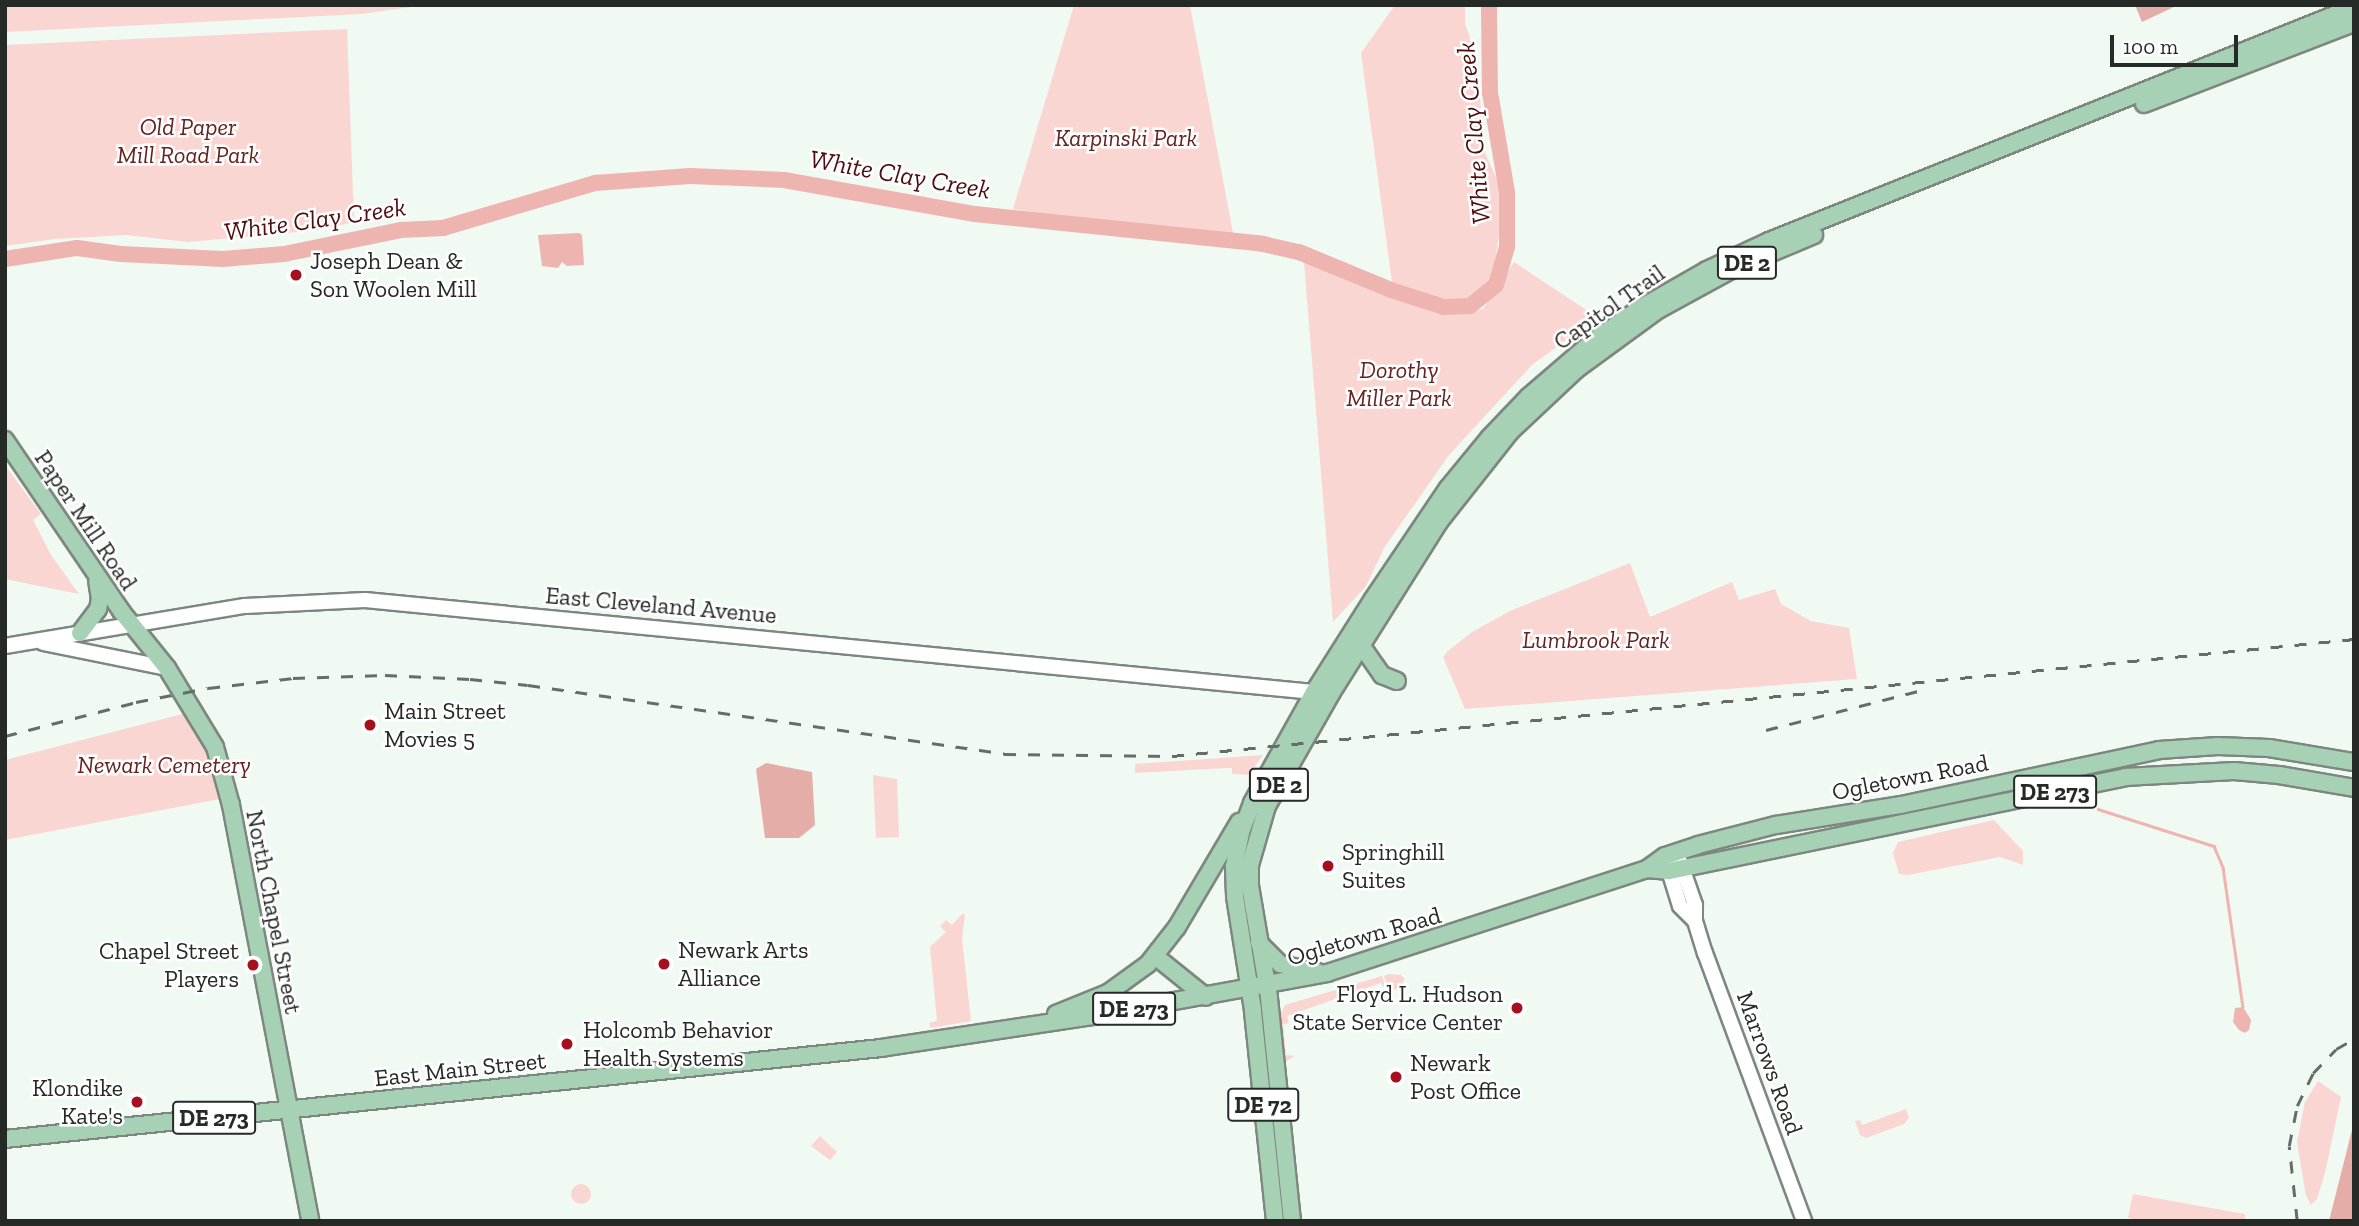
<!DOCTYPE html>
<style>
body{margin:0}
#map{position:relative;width:2359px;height:1226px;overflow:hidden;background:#f0f9f2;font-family:"Zilla Slab",serif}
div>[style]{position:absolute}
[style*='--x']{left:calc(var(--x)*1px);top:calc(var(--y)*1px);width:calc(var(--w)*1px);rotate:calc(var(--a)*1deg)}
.green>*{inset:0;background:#fad6d3}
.round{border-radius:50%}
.forest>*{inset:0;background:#e4ada7}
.water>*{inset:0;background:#eeb5b0}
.stream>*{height:2.5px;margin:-1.25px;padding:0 1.25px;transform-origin:1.25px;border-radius:1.25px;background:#eeb5b0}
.river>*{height:16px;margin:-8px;padding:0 8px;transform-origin:8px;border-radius:8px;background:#eeb5b0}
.roads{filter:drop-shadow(2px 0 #7e8680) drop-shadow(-2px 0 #7e8680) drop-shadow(0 2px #7e8680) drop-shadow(0 -2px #7e8680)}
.secondary>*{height:14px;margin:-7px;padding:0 7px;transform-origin:7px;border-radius:7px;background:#fff}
.primary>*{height:16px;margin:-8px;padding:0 8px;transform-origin:8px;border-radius:8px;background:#a6d1b5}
.rail>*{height:2.5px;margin-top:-1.25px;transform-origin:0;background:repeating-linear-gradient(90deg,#666c67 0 12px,transparent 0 24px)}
.dots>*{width:19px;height:19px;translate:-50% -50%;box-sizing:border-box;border:4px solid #fff;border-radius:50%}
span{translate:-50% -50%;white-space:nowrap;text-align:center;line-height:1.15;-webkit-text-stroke:5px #fff;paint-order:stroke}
.shield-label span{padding:2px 5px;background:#fff;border:2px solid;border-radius:5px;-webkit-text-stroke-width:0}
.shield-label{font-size:23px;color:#262a27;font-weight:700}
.park-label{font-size:24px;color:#642220;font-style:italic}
.poi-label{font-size:24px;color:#262a27}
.left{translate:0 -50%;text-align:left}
.right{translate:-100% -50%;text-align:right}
.street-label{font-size:24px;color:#262a27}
.water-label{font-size:26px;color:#4e0d0f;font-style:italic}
.frame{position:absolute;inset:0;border:7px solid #262a27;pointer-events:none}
.scale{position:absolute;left:2110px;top:35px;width:128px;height:32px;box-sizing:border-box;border:4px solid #262a27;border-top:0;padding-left:9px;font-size:21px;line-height:24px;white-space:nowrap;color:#262a27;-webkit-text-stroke:5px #fff;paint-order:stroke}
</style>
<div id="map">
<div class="green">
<div style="clip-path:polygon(5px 5px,426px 5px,361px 14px,5px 32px)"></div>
<div style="clip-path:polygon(1074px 5px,1190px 5px,1233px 233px,1132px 227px,1013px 209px)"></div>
<div style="clip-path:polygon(1395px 5px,1465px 5px,1465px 23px,1477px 59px,1484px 151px,1502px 190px,1499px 234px,1493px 276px,1478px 297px,1454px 306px,1392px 282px,1361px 53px)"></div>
<div style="clip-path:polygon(347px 29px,354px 222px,319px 230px,188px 242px,126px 235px,55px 239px,5px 246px,5px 45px)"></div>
<div style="clip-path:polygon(1304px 262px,1454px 314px,1483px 309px,1514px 262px,1597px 317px,1532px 365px,1449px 455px,1384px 548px,1366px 586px,1333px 622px)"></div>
<div style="clip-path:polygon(5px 465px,41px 514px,33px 520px,51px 555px,79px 594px,5px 579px)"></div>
<div style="clip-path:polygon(1630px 563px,1650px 617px,1732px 582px,1739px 600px,1775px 589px,1781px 604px,1811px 621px,1849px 628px,1857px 679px,1465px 709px,1443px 657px,1448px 651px,1472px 632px,1512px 610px)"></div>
<div style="clip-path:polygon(186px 713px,201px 735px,215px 770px,220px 799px,5px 840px,5px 760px)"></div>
<div style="clip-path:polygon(1263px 755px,1249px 775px,1232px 774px,1232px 768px,1226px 768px,1135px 773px,1135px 764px)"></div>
<div style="clip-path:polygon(873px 775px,897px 779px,899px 837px,876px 838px)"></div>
<div style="clip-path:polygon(1994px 820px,2023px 851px,2023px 865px,2000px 857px,1908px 875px,1899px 874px,1893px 853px,1898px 842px)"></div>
<div style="clip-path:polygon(962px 914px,965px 914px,962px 939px,971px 1021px,931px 1028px,929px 1023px,937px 1021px,930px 947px,946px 932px,940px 926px,946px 920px,952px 925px)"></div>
<div style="clip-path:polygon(1389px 974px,1401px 975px,1405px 979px,1400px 988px,1389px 991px,1384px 976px)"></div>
<div style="clip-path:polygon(1382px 976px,1387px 992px,1381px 983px,1287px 1016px,1289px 1023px,1283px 1024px,1286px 1055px,1295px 1056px,1285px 1062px,1281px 1014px,1285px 1005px)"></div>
<div style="clip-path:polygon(2318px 1081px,2341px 1097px,2325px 1173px,2317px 1199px,2311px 1205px,2306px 1196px,2297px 1142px,2305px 1102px)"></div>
<div style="clip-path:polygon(1906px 1109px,1909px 1118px,1904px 1124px,1866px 1138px,1860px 1135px,1855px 1121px,1860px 1120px,1862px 1125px)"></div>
<div style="clip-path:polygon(820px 1136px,837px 1152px,830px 1160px,811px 1146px)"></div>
<div class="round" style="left:571px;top:1184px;width:20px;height:20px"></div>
<div style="clip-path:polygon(2133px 1194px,2245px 1214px,2245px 1221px,2143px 1221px,2128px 1218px)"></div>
</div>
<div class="forest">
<div style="clip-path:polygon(2135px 5px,2178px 5px,2142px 22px)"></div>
<div style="clip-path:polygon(766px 763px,812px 772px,815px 825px,799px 838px,765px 838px,756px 769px)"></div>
<div style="clip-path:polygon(2354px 1122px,2354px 1221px,2329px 1221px)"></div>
</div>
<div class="water">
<div style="clip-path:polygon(579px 233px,582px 235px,584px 265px,567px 266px,562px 262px,558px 268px,542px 266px,538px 235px)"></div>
<div style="clip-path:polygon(2243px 1007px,2251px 1020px,2249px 1030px,2245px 1033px,2239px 1030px,2233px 1022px,2235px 1008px)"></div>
</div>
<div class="stream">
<div style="--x:2098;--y:809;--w:122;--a:17.7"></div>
<div style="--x:2214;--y:846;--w:23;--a:67"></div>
<div style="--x:2223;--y:867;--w:141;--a:81.9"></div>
</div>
<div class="river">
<div style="--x:5;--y:259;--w:73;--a:-8.7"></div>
<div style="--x:77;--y:248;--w:44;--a:7.8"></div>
<div style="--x:121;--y:254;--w:102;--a:2.8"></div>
<div style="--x:223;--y:259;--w:61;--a:-4.7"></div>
<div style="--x:284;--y:254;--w:119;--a:-11.6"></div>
<div style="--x:401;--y:230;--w:42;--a:-2.7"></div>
<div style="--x:443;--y:228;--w:159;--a:-16.5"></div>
<div style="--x:595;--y:183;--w:95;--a:-4.2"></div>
<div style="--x:690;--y:176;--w:94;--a:2.4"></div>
<div style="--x:784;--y:180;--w:194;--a:10.1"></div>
<div style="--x:975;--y:214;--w:290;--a:5.9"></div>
<div style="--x:1263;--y:244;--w:37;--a:13"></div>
<div style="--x:1299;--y:252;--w:100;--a:22.4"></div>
<div style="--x:1391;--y:290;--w:56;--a:17.8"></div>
<div style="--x:1444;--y:307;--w:26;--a:-2"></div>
<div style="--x:1470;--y:306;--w:33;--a:-39"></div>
<div style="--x:1496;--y:285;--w:40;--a:-74"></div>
<div style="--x:1507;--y:247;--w:55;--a:-90"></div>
<div style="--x:1507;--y:192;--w:100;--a:-99.7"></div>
<div style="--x:1490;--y:93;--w:88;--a:-90.7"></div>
</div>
<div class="roads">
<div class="secondary">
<div style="--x:43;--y:643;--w:126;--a:11.4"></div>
<div style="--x:5;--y:646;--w:243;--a:-9.5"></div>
<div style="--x:245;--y:606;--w:120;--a:-2.9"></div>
<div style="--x:365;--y:600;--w:953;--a:5.54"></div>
<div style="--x:1679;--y:859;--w:49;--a:70.8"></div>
<div style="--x:1695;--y:905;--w:16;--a:90"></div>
<div style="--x:1695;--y:921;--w:34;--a:73"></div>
<div style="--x:1705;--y:953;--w:286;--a:69.7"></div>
<div style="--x:1666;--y:861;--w:47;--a:72.7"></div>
<div style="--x:1680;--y:906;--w:21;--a:45"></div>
</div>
<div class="primary">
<div style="--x:2144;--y:104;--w:225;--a:-21.1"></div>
<div style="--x:5;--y:440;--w:207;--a:55.8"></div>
<div style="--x:121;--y:611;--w:73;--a:51.1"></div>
<div style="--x:167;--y:668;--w:92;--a:58.7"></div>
<div style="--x:215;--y:747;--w:60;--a:74.6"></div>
<div style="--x:231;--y:805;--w:423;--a:79.2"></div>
<div style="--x:80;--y:633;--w:30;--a:-53"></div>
<div style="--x:98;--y:609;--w:10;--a:-79"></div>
<div style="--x:100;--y:599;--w:18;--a:-99"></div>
<div style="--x:1361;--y:645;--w:37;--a:55"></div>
<div style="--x:1382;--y:675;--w:16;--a:22"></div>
<div style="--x:1647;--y:869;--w:22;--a:5"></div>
<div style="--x:1669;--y:871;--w:466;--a:-11.6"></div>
<div style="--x:2125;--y:777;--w:109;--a:-3.2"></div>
<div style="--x:2234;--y:771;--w:45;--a:5.1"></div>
<div style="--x:2279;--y:775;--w:76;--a:9.8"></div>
<div style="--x:1259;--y:943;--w:30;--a:45"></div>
<div style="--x:1280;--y:964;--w:39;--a:12"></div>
<div style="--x:1155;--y:956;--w:65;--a:38.8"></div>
<div style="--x:1056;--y:1014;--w:56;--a:-22"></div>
<div style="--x:1108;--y:993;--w:49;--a:-35.9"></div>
<div style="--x:1148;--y:964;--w:47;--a:-51.9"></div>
<div style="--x:1177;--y:927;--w:122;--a:-59.4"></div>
<div style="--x:5;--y:1139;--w:881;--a:-5.93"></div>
<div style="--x:881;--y:1048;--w:214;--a:-8.6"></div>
<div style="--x:1093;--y:1016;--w:238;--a:-10.4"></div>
<div style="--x:1327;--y:973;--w:336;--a:-18"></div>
<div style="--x:1647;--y:869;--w:22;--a:-36"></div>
<div style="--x:1665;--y:856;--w:35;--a:-18"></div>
<div style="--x:1698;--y:845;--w:81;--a:-14.4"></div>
<div style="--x:1776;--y:825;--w:127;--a:-9.1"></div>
<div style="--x:1901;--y:805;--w:264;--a:-12"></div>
<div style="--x:2159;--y:750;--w:59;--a:-3.9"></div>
<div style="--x:2218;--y:746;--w:51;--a:2.2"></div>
<div style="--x:2269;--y:748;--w:86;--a:9.4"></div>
<div style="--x:1275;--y:1221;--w:212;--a:-96"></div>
<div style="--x:1253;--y:1010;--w:115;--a:-99"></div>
<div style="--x:1235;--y:896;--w:30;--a:-92"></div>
<div style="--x:1234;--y:866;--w:35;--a:-78"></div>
<div style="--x:1241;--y:832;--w:31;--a:-69"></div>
<div style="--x:1252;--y:803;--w:127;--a:-60.8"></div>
<div style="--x:1314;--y:692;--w:110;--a:-57.6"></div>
<div style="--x:1373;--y:599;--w:134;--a:-56"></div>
<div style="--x:1448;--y:488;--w:65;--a:-50.6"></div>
<div style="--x:1489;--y:438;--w:57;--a:-46.4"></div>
<div style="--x:1528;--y:397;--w:84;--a:-40.7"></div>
<div style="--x:1592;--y:342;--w:57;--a:-35.1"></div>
<div style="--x:1639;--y:309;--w:78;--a:-29.8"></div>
<div style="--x:1707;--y:270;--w:68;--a:-25.1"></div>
<div style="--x:1769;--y:241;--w:630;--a:-21.8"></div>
<div style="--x:1292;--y:1221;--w:225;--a:-95.9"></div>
<div style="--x:1269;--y:997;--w:113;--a:-99.7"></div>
<div style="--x:1250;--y:886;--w:21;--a:-90"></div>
<div style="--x:1250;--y:865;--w:61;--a:-73.9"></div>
<div style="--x:1267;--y:806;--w:131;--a:-60.3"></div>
<div style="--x:1332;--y:692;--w:201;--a:-57.8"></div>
<div style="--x:1439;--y:522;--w:115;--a:-51.7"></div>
<div style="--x:1510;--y:432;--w:92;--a:-43.2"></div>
<div style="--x:1577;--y:369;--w:100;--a:-36.1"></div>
<div style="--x:1658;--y:310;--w:85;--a:-28.7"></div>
<div style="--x:1733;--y:269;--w:88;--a:-22.8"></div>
</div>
</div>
<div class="rail">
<div style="--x:1766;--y:730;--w:161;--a:-14.4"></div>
<div style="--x:5;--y:736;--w:135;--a:-14.5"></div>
<div style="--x:136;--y:702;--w:73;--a:-11"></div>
<div style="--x:208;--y:688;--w:86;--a:-6.7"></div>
<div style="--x:293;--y:678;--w:92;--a:-1.9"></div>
<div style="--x:385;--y:675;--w:85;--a:2.7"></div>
<div style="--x:470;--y:679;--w:58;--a:5.9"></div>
<div style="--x:528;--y:685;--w:481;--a:8.2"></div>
<div style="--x:1004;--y:754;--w:168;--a:0.7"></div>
<div style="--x:1172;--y:756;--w:1188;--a:-5.65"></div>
<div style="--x:2297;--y:1221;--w:75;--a:-96.1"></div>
<div style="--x:2289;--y:1146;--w:41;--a:-78.7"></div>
<div style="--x:2297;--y:1106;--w:37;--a:-64"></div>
<div style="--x:2313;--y:1073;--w:33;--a:-46"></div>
<div style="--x:2336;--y:1049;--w:21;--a:-29"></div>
</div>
<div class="dots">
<div style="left:296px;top:275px;background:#a60f1e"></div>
<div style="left:370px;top:725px;background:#a60f1e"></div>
<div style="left:1328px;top:866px;background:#a60f1e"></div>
<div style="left:664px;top:964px;background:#a60f1e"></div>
<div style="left:253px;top:965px;background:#a60f1e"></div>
<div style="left:1517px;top:1008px;background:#a60f1e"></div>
<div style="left:567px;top:1044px;background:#a60f1e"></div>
<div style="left:1396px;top:1077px;background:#a60f1e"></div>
<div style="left:137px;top:1102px;background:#a60f1e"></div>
</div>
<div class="shield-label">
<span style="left:1747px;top:263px">DE 2</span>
<span style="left:1279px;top:785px">DE 2</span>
<span style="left:2055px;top:792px">DE 273</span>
<span style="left:1134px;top:1009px">DE 273</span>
<span style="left:1263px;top:1105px">DE 72</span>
<span style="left:214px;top:1118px">DE 273</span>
</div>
<div class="park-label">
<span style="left:188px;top:141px">Old Paper<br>Mill Road Park</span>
<span style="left:1126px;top:138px">Karpinski Park</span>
<span style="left:1399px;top:384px">Dorothy<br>Miller Park</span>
<span style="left:1596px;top:640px">Lumbrook Park</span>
<span style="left:164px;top:765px">Newark Cemetery</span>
</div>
<div class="poi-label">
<span class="left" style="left:310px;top:275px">Joseph Dean &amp;<br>Son Woolen Mill</span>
<span class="left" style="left:384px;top:725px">Main Street<br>Movies 5</span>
<span class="left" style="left:1342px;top:866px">Springhill<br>Suites</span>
<span class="left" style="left:678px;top:964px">Newark Arts<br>Alliance</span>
<span class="right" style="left:239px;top:965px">Chapel Street<br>Players</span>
<span class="right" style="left:1503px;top:1008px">Floyd L. Hudson<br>State Service Center</span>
<span class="left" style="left:583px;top:1044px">Holcomb Behavior<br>Health Systems</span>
<span class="left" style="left:1410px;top:1077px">Newark<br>Post Office</span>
<span class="right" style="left:123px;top:1102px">Klondike<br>Kate's</span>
</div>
<div class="street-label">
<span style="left:1609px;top:307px;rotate:-35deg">Capitol Trail</span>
<span style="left:86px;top:520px;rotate:56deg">Paper Mill Road</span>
<span style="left:661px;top:605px;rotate:5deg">East Cleveland Avenue</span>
<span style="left:1910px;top:777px;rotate:-11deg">Ogletown Road</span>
<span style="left:274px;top:912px;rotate:79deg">North Chapel Street</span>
<span style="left:1364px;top:936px;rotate:-16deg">Ogletown Road</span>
<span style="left:1770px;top:1063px;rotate:70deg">Marrows Road</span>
<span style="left:460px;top:1069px;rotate:-6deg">East Main Street</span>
</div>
<div class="water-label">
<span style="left:1474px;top:133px;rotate:-95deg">White Clay Creek</span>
<span style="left:900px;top:175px;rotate:10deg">White Clay Creek</span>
<span style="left:315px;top:220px;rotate:-8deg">White Clay Creek</span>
</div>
<div class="frame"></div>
<div class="scale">100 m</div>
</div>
